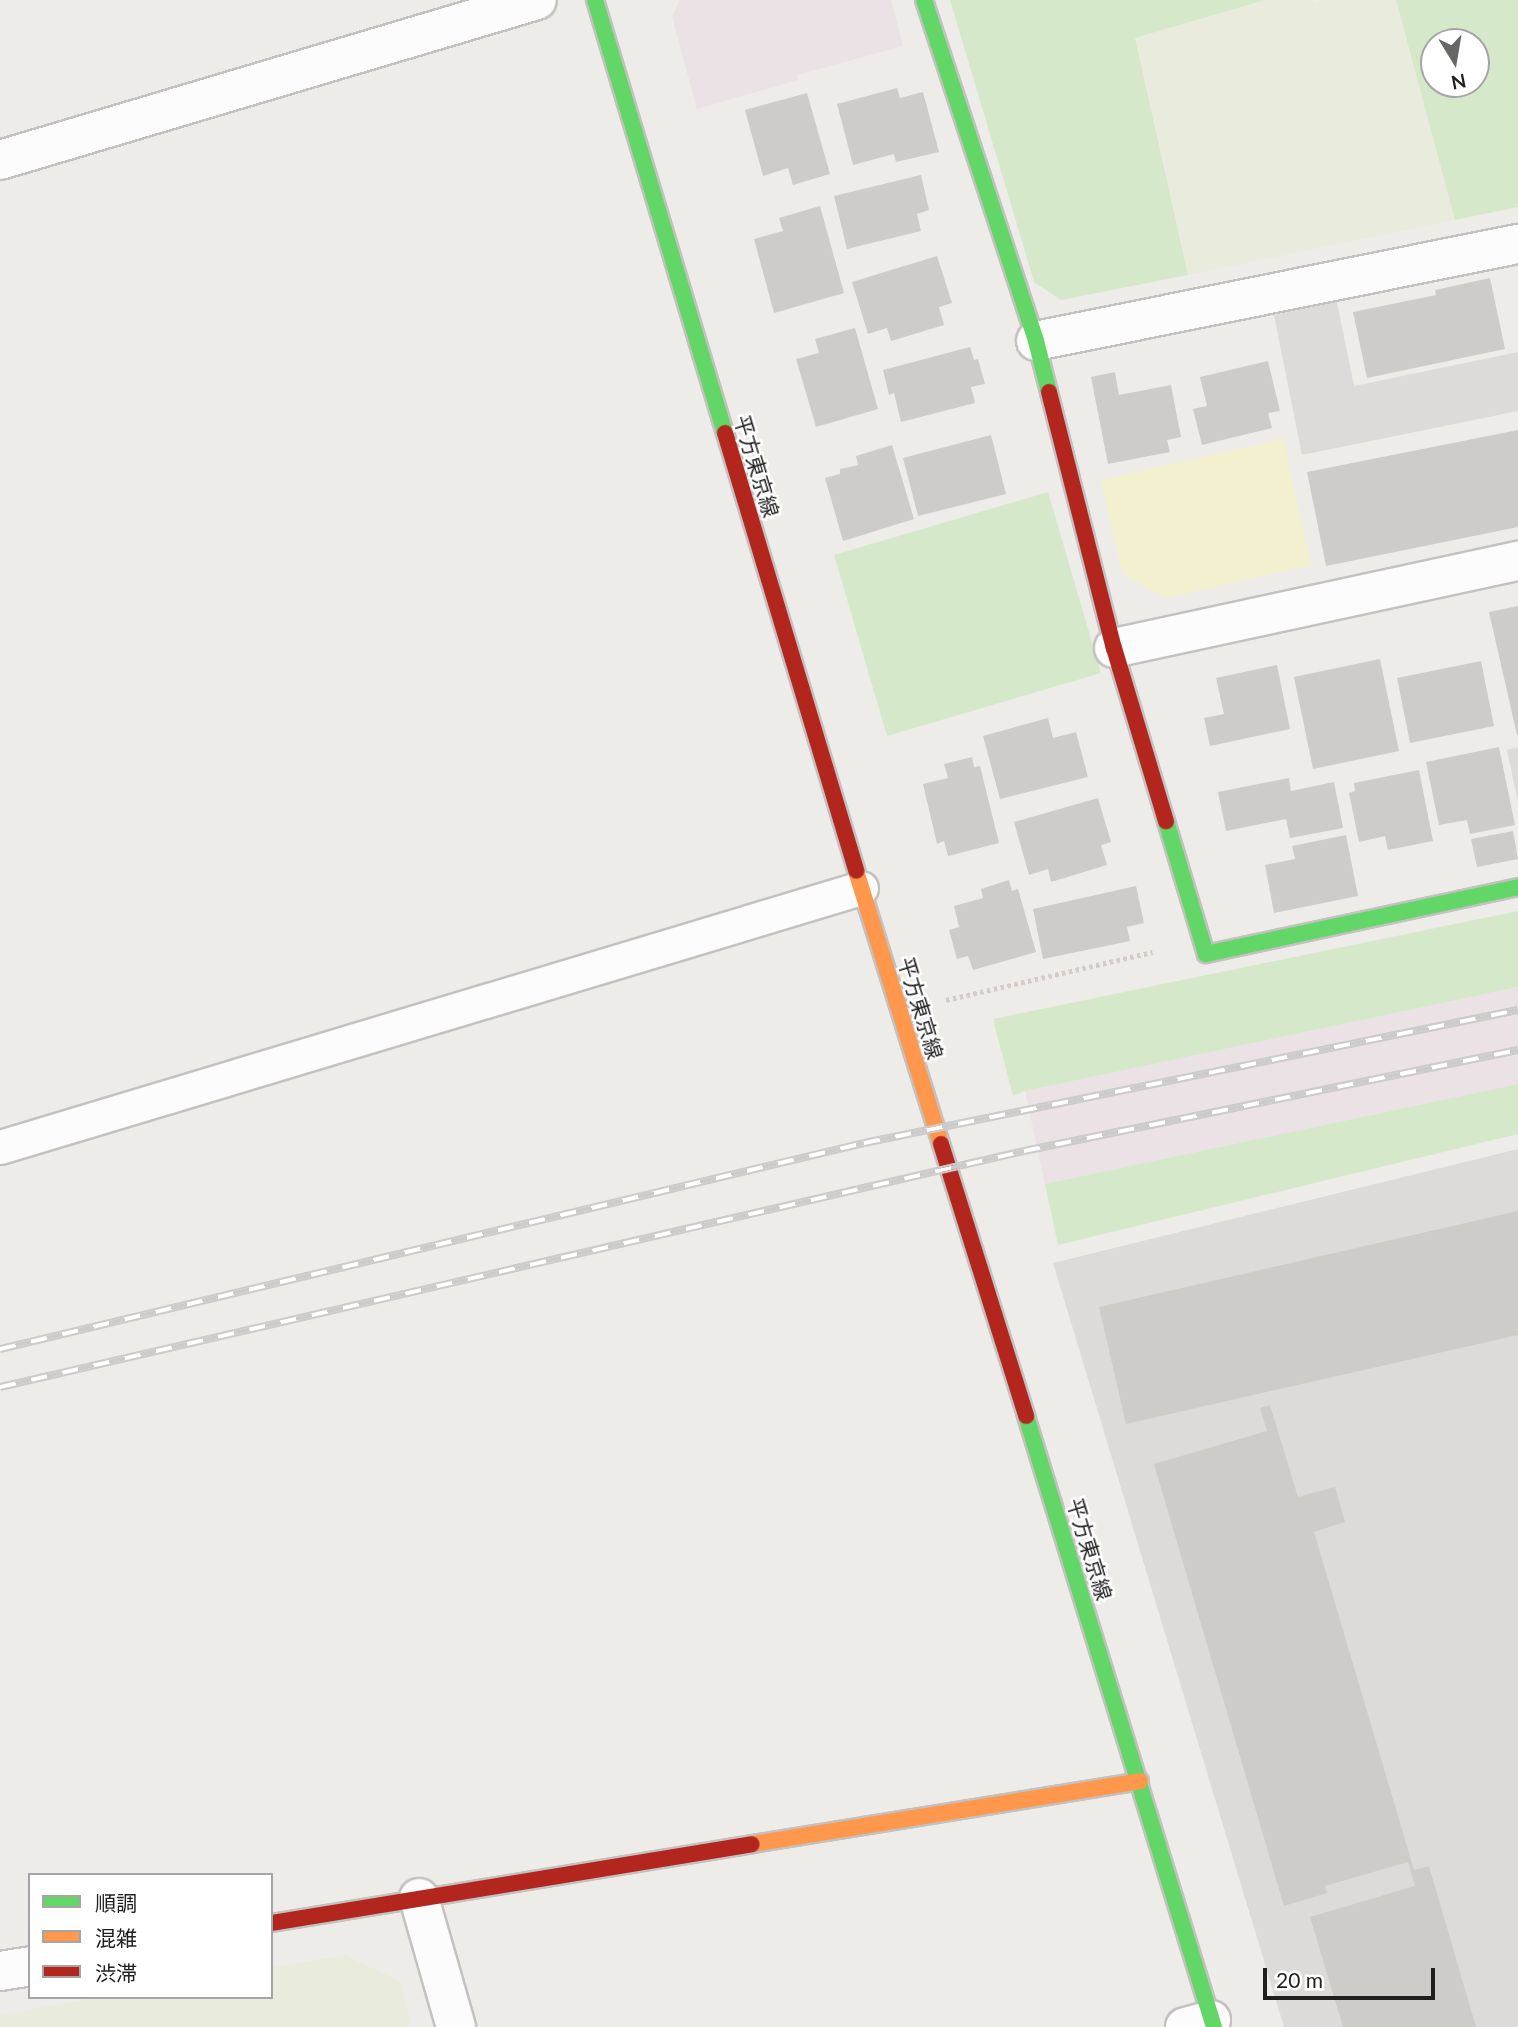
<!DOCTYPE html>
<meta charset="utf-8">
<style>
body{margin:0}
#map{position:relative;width:1518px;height:2027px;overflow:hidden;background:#edece8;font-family:Lato,"Noto Sans JP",sans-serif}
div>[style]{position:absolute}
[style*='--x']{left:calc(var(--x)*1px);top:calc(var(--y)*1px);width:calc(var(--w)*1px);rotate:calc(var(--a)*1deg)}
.residential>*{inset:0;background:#dcdbd9}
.industrial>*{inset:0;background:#eae2e5}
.farmland>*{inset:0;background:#e9ebdc}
.grass>*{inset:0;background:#d6e8ca}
.sand>*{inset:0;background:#f3f0cf}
.building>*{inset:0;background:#ceccc9}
.path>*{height:4.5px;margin-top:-2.25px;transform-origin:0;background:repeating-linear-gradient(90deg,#d5cbc8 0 3.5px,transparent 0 7px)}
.roads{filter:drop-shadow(2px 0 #c3c2c0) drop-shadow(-2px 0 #c3c2c0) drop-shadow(0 2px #c3c2c0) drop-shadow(0 -2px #c3c2c0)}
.lane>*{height:33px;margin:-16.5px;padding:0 16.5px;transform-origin:16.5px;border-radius:16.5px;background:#fcfcfc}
.street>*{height:38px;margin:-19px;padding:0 19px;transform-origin:19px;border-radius:19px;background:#fcfcfc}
.fast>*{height:16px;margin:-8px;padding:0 8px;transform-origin:8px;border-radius:8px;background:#63d668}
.slow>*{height:16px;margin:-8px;padding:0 8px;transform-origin:8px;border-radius:8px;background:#ff974d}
.jam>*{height:16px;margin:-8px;padding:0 8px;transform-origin:8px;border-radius:8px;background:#b3261e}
.rail>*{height:8px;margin-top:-4px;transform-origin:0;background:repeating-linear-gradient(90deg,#fff 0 16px,#cbcbca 0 32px);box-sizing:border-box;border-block:2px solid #cbcbca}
span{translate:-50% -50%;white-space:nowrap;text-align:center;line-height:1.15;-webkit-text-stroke:5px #fff;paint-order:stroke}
.street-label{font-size:21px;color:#1f1f1f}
.legend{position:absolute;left:28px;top:1873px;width:245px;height:126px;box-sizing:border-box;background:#fff;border:2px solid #a5a5a5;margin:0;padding:9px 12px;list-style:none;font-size:21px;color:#1f1f1f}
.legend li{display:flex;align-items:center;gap:14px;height:35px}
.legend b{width:35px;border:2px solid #a5a5a5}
.north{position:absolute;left:1420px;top:28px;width:70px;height:70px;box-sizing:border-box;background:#fff;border:2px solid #a5a5a5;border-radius:50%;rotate:169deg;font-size:19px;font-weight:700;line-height:28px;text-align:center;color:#1f1f1f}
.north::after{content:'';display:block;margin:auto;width:24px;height:32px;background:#676765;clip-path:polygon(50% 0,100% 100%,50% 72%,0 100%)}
.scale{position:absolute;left:1263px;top:1968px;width:172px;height:32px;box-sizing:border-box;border:4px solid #1f1f1f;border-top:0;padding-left:9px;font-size:21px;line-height:24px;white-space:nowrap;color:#1f1f1f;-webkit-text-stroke:5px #fff;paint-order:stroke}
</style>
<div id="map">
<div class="residential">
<div style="clip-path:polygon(1337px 302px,1354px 386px,1518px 352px,1518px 411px,1302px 455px,1274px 315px)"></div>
<div style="clip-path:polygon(1518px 747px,1518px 802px,1507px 750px)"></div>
<div style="clip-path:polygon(1518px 1149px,1518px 2027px,1284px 2027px,1053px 1263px)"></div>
</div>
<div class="industrial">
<div style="clip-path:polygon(680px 0,891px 0,903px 46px,797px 75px,798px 80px,697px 109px,672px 17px)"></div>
<div style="clip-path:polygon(1518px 987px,1518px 1084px,1045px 1184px,1025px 1091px)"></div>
</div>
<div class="farmland">
<div style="clip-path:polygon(1265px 0,1314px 0,1315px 3px,1325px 0,1396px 0,1455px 220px,1188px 275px,1135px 38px)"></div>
<div style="clip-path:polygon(345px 1955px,401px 1982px,411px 2027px,0 2027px,0 2015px,100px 1997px,271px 1997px,271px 1968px)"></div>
</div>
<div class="grass">
<div style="clip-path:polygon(950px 0,1265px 0,1135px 38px,1188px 275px,1061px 300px,1034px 282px)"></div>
<div style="clip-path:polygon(evenodd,1396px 0,1518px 0,1518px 207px,1455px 220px,1396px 0,1476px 42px,1476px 84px,1434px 84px,1434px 42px,1476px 42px)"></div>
<div style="clip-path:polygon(1048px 492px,1101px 673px,887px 736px,834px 555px)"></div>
<div style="clip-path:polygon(1518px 911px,1518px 987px,1025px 1091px,1013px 1096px,993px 1019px)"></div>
<div style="clip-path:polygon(1518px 1084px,1518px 1134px,1058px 1245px,1045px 1184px)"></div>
</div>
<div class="sand">
<div style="clip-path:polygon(1283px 439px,1311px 565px,1166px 598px,1122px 573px,1101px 480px)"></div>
</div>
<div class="building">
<div style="clip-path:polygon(897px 88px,900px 98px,923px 92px,939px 152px,896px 162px,894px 154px,853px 165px,837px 104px)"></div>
<div style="clip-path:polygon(807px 93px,830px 174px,793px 185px,788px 168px,763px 176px,745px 110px)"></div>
<div style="clip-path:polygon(921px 175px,929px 210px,917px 214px,921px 231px,847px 249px,834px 196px)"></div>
<div style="clip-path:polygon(820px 206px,844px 293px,774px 313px,754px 239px,783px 231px,779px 218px)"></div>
<div style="clip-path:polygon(937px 256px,952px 303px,939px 307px,944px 325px,891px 341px,887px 328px,868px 334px,852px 282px)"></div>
<div style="clip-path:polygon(1490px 278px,1505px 349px,1367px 378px,1353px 312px,1436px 295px,1435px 290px)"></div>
<div style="clip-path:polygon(855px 328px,878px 409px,816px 427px,796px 359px,819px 353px,815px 339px)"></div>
<div style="clip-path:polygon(970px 347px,974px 360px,978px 359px,985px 384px,971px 387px,975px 403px,901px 422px,894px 393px,889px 395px,883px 370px)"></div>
<div style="clip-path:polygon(1268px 361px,1280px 411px,1268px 413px,1272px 428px,1202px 445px,1193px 409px,1207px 406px,1200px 377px)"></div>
<div style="clip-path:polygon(1115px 372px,1119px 395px,1171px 385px,1181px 437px,1167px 440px,1170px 452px,1108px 464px,1091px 377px)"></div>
<div style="clip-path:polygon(1518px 430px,1518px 527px,1326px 566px,1307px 472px)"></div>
<div style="clip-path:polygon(991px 435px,1006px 494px,918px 516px,903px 458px)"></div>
<div style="clip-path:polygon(892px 445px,914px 519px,843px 541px,825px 478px,840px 474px,840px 469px,858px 465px,856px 456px)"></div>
<div style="clip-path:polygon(1518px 606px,1518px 735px,1517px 735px,1489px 612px)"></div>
<div style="clip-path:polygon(1380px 659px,1399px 751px,1313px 769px,1294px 677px)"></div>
<div style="clip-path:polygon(1481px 661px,1494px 726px,1410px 743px,1397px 678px)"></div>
<div style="clip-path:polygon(1277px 665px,1290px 729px,1210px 746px,1204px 718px,1224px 714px,1216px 678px)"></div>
<div style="clip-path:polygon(1048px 718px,1053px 738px,1076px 732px,1088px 777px,1000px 799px,983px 736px)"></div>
<div style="clip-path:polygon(1499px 747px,1515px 825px,1470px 834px,1467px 820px,1439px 825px,1426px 762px)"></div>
<div style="clip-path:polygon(972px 757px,974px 767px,980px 766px,999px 843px,948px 856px,944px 841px,937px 844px,923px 784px,948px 778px,944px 764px)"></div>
<div style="clip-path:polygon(1419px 770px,1433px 841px,1388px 850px,1385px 836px,1359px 842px,1349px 793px,1355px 791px,1354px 783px)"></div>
<div style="clip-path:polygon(1289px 778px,1291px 791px,1334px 782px,1343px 828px,1290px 838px,1286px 819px,1226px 831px,1218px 792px)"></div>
<div style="clip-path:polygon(1098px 798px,1111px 842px,1101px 845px,1107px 865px,1051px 882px,1048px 869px,1029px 875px,1014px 822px)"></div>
<div style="clip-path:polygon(1513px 831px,1518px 859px,1477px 867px,1471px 839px)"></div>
<div style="clip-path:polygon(1346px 835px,1358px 896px,1274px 913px,1265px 865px,1295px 859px,1292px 846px)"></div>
<div style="clip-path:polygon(1009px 880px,1012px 891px,1018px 889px,1036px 952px,973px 970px,968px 956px,957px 959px,949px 930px,959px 927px,954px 906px,983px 898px,981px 889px)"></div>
<div style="clip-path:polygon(1136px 886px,1144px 923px,1127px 927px,1130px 941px,1043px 959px,1033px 909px)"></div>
<div style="clip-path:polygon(1518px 1211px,1518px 1335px,1126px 1424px,1099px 1307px)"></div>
<div style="clip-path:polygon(1270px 1405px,1298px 1497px,1335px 1487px,1345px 1522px,1314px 1532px,1414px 1870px,1429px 1866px,1476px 2027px,1343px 2027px,1310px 1917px,1415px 1886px,1408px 1862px,1325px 1886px,1327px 1893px,1284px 1906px,1154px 1464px,1267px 1431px,1260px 1408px)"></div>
</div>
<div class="path">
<div style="--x:946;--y:1000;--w:212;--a:-13.1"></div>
</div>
<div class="roads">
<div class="lane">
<div style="--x:0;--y:1147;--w:899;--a:-16.74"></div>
</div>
<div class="street">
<div style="--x:0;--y:160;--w:560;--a:-16.59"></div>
<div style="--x:1036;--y:341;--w:492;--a:-11.4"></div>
<div style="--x:1114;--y:648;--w:413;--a:-12.2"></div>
<div style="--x:419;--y:1898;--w:134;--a:74"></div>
<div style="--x:0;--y:1971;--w:30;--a:-9"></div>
<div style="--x:1185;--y:2027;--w:27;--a:-15"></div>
</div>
<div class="fast">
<div style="--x:595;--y:0;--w:452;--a:73.3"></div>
<div style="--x:924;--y:0;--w:359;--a:71.8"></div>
<div style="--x:1036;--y:341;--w:53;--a:75.7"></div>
<div style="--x:1166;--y:821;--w:139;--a:73.3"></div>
<div style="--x:1206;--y:954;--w:319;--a:-12.1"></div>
<div style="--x:1026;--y:1416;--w:639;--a:72.9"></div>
</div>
<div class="slow">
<div style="--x:856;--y:871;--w:286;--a:72.7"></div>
<div style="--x:752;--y:1844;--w:393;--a:-9.2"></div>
</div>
<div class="jam">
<div style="--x:1049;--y:392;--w:264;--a:75.8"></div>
<div style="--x:1114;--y:648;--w:181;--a:73.3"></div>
<div style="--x:725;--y:433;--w:457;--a:73.3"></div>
<div style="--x:941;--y:1144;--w:285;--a:72.6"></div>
<div style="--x:271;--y:1923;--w:487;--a:-9.3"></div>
</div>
</div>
<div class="rail">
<div style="--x:0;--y:1349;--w:888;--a:-13.41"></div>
<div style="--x:864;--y:1143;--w:667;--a:-11.5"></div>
<div style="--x:0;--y:1387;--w:1051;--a:-12.98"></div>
<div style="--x:1024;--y:1151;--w:504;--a:-11.56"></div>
</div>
<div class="street-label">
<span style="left:757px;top:466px;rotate:73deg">平方東京線</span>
<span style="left:921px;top:1008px;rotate:73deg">平方東京線</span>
<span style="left:1090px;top:1549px;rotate:73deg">平方東京線</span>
</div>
<ul class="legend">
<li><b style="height:9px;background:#63d668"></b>順調</li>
<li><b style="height:9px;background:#ff974d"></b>混雑</li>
<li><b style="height:9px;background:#b3261e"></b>渋滞</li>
</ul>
<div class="north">N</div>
<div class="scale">20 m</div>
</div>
